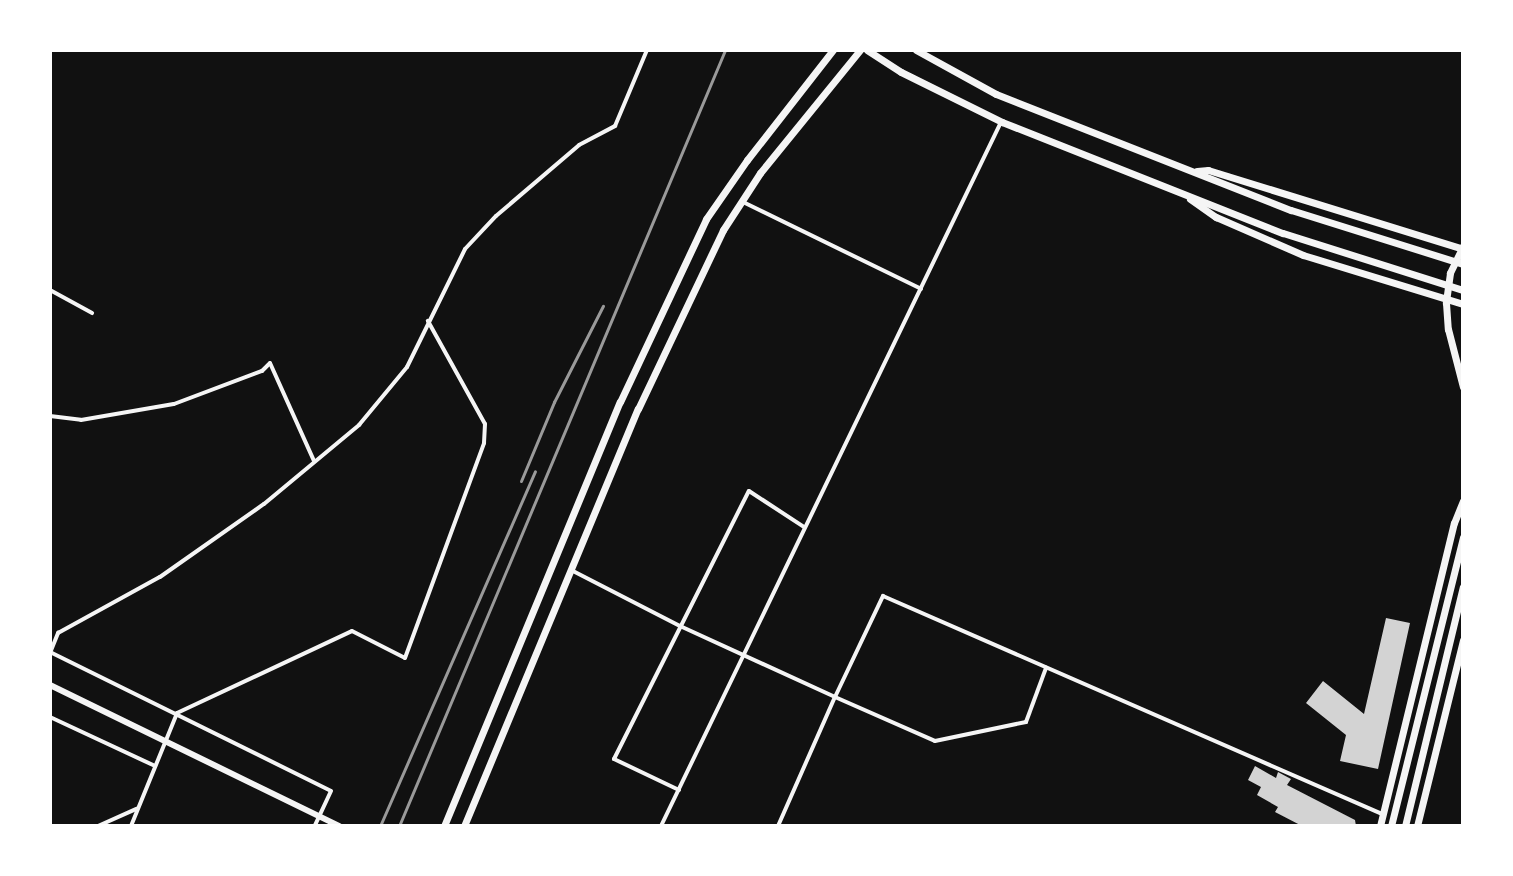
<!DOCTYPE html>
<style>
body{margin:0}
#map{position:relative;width:1513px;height:876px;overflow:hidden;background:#111;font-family:"Fira Sans Condensed",sans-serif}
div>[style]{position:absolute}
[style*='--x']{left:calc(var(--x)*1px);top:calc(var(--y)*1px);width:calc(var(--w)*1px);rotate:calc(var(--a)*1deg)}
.building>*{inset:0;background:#d3d3d3}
.minor>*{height:4px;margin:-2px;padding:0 2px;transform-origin:2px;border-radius:2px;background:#f5f5f5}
.secondary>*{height:6px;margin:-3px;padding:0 3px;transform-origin:3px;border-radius:3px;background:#f5f5f5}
.primary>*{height:7px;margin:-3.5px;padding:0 3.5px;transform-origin:3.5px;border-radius:3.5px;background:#f5f5f5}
.rail>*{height:3px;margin:-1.5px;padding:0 1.5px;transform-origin:1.5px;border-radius:1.5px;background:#9a9a9a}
span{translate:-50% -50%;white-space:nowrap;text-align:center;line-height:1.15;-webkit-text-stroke:8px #fff;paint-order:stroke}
.frame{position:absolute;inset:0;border:52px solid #fff;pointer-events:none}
</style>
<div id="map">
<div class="building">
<div style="clip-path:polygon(1386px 618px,1410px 623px,1378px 769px,1340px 761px,1346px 735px,1306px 703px,1323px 681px,1364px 714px)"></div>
<div style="clip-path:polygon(1255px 766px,1276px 778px,1278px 772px,1291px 779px,1287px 785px,1355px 820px,1356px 826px,1302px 826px,1275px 812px,1278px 807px,1257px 795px,1261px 787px,1248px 780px)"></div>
</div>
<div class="minor">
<div style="--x:743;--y:202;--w:198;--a:26"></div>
<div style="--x:50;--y:290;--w:48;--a:28.7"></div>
<div style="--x:50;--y:416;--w:31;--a:7"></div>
<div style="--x:81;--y:420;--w:94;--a:-9.8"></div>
<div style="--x:174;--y:404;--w:94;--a:-20.6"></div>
<div style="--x:262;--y:371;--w:11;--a:-45"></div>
<div style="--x:270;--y:363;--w:107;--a:65.8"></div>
<div style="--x:571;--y:570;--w:123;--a:27.2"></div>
<div style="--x:680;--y:626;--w:170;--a:24.6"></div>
<div style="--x:835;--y:697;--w:112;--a:-64.6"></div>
<div style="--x:883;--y:596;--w:545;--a:23.6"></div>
<div style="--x:50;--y:652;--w:313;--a:26.3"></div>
<div style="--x:331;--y:791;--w:38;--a:115"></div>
<div style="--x:50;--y:653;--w:22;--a:-68"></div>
<div style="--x:58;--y:633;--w:116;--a:-28.8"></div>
<div style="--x:160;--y:577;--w:127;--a:-35.1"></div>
<div style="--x:264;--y:504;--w:124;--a:-39.7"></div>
<div style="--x:359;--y:425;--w:75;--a:-50.4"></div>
<div style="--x:407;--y:367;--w:131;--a:-63.8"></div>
<div style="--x:465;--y:249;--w:45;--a:-46.8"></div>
<div style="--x:496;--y:216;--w:109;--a:-40.5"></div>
<div style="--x:579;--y:145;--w:41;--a:-27.8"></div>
<div style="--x:615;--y:126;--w:82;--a:-67.2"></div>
<div style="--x:50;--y:717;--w:116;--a:25"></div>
<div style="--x:679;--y:790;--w:72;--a:-154.5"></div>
<div style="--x:614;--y:759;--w:300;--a:-63.3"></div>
<div style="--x:749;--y:491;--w:66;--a:33.2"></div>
<div style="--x:98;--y:826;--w:42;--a:-24.1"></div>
<div style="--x:131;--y:826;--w:122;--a:-67.8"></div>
<div style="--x:177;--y:713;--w:193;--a:-25.1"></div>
<div style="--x:352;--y:631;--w:59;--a:27"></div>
<div style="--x:405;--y:658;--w:229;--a:-69.8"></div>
<div style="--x:484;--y:443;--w:19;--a:-87"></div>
<div style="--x:485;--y:424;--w:118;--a:-119"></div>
<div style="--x:661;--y:826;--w:782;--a:-64.22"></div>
<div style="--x:778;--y:826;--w:141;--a:-66.2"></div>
<div style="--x:835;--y:697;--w:109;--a:23.7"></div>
<div style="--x:935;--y:741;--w:93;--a:-11.8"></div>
<div style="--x:1026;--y:722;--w:58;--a:-69.7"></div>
</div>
<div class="secondary">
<div style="--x:50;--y:685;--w:322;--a:26"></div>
</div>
<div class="primary">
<div style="--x:867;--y:50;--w:40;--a:32.9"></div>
<div style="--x:901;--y:72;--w:113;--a:26.3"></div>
<div style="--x:1002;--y:122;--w:302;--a:21.6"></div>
<div style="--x:1283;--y:233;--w:189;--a:17.6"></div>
<div style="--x:916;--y:50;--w:91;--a:28.8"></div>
<div style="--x:996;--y:94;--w:317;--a:21.5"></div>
<div style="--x:1291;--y:210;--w:180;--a:17.4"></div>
<div style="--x:1197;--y:171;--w:11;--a:-5"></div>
<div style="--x:1208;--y:170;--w:267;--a:17.2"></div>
<div style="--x:1190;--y:199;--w:32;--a:35"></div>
<div style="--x:1216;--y:217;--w:95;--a:23.6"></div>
<div style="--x:1303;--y:255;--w:167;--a:17"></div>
<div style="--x:1463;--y:246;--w:30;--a:116"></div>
<div style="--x:1450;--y:273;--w:30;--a:98"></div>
<div style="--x:1446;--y:303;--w:26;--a:86"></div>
<div style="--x:1448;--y:329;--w:60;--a:75.5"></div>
<div style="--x:444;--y:826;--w:459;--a:-67.5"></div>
<div style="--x:620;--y:402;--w:202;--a:-64.8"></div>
<div style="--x:706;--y:219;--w:72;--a:-55.2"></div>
<div style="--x:747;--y:160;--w:140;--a:-52"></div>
<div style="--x:464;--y:826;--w:452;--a:-67.4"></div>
<div style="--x:638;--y:409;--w:198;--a:-64.6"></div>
<div style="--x:723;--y:230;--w:68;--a:-57"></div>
<div style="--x:760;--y:173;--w:159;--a:-50.9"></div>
<div style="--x:1380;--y:826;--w:312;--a:-76.3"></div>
<div style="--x:1454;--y:523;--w:24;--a:-68"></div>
<div style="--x:1391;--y:826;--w:298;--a:-76"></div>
<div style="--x:1405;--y:826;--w:246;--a:-76.4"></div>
<div style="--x:1417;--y:826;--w:192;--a:-76.1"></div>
</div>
<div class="rail">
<div style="--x:521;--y:481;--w:86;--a:-67.3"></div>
<div style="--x:554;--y:402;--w:108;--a:-63"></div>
<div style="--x:380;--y:826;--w:387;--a:-66.4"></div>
<div style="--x:399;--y:826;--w:842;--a:-67.21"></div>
</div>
<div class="frame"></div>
</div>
